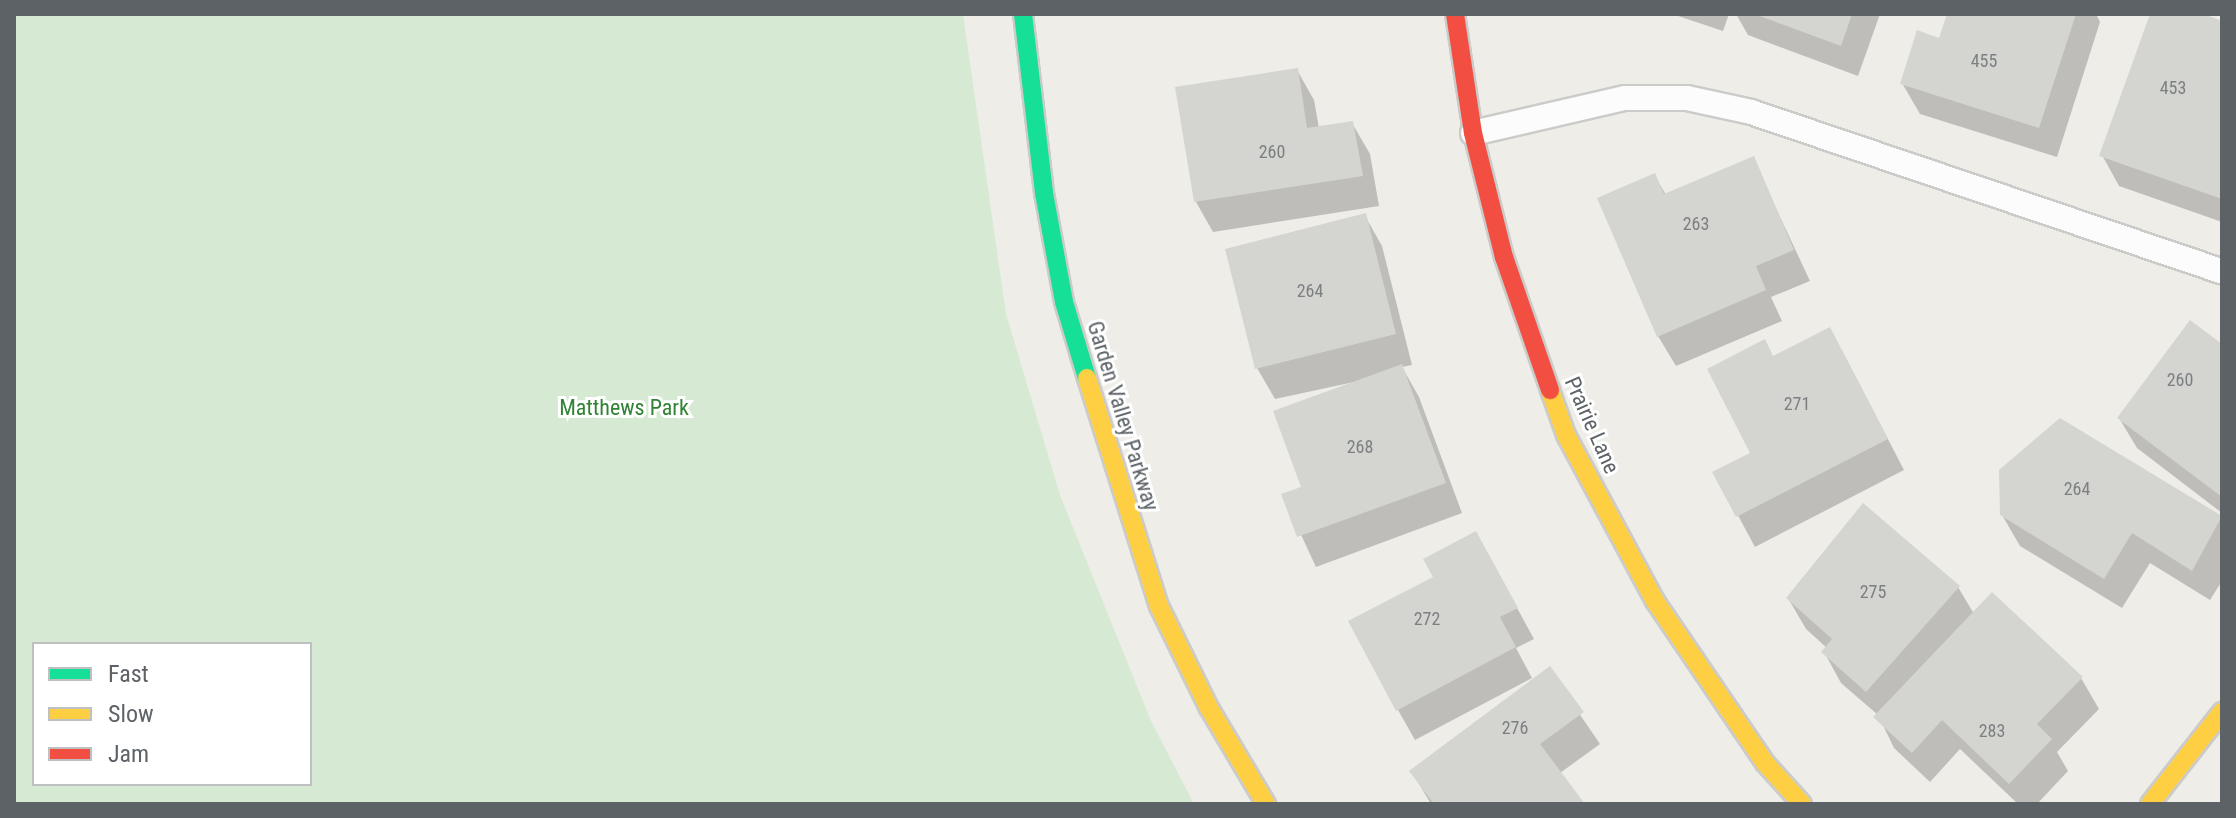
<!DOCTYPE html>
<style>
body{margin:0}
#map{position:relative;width:2236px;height:818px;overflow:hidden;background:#eeede8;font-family:"Roboto Condensed",sans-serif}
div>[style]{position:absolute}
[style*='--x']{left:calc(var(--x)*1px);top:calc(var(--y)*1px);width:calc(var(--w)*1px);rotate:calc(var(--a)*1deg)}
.green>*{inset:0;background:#d6ead3}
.shadow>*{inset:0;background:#0003}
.building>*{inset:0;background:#d4d4d1}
.roads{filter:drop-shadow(2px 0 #cbcbca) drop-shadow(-2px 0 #cbcbca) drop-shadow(0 2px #cbcbca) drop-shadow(0 -2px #cbcbca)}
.lane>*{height:24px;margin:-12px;padding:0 12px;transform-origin:12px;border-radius:12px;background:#fcfcfc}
.fast>*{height:18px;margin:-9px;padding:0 9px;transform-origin:9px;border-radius:9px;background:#16e098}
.slow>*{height:18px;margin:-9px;padding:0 9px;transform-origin:9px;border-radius:9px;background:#ffcf43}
.jam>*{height:18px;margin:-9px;padding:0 9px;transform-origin:9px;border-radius:9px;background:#f24e42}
span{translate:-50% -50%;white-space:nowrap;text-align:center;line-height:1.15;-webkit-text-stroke:6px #fff;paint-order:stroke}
.number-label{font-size:18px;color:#7c8082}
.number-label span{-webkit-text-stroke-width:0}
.park-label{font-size:22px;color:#318234}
.street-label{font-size:22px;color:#5d6267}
.frame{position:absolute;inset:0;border:16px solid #5d6267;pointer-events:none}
.legend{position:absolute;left:32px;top:642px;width:280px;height:144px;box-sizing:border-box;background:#fff;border:2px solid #bec0c2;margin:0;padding:10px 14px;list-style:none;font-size:24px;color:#5d6267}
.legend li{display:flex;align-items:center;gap:16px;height:40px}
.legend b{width:40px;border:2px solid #bec0c2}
</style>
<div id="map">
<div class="green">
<div style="clip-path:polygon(evenodd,14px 14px,963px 14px,1006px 314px,1060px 495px,1151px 721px,1194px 804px,14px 804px,14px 14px,34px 644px,310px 644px,310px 784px,34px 784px,34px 644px)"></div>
</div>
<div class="shadow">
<div style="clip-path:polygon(1672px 14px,1729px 14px,1723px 31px)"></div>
<div style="clip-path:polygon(1736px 14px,1880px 14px,1858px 76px,1748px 35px)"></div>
<div style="clip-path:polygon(1949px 14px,2096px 14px,2100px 22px,2057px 157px,1920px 114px,1902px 83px,1941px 41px)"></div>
<div style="clip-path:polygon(2152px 14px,2198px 14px,2222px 23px,2222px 222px,2119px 186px,2102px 155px)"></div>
<div style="clip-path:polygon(1297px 70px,1314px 100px,1319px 128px,1352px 123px,1370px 154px,1379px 206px,1213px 232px,1196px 202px)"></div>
<div style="clip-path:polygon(1753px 159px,1810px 281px,1771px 297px,1782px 321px,1676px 366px,1658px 336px,1655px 176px,1666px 195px)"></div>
<div style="clip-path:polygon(1365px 216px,1382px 246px,1412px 365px,1402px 367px,1419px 397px,1462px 513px,1316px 567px,1283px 496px,1304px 488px,1368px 379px,1275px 399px,1257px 368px)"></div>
<div style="clip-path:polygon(2222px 346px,2222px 513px,2137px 448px,2119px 418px)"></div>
<div style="clip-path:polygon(1773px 358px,1847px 360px,1904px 470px,1755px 547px,1715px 473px,1752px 453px)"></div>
<div style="clip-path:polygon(2060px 420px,2222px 519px,2222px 581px,2210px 600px,2150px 563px,2122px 608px,2020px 546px,2002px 515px)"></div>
<div style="clip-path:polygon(1493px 564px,1534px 639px,1516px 648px,1532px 678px,1415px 740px,1398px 710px)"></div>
<div style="clip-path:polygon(1958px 587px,1974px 614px,2081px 678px,2099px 709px,2057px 752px,2068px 771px,2037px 804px,2018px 804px,1960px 749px,1930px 782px,1894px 748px,1878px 715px,1841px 683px,1824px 652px,1827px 648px,1806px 629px,1788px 598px)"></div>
<div style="clip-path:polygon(1549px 669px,1600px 744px,1560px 773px,1583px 804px,1431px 804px,1412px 772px)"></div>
</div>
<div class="building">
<div style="clip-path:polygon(1754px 14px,1852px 14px,1841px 46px)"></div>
<div style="clip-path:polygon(1947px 14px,2076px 14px,2039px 128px,1900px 84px,1917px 30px,1939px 38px)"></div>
<div style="clip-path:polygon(2150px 14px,2204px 14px,2222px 21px,2222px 199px,2099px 156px)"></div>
<div style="clip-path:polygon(1298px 68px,1307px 128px,1353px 121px,1363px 176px,1194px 202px,1175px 87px)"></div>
<div style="clip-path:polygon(1754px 156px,1794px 250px,1756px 266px,1766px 290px,1657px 337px,1597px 198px,1655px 173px,1664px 194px)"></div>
<div style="clip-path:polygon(1366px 213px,1396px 334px,1255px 369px,1225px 249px)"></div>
<div style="clip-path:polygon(2190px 320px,2222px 344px,2222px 497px,2117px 418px)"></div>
<div style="clip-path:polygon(1830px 327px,1888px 439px,1736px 517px,1712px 472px,1750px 453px,1707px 369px,1765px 339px,1773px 356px)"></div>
<div style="clip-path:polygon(1402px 364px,1446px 483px,1297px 537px,1281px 494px,1301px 487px,1273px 411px)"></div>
<div style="clip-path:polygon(2060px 418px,2222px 516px,2192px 571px,2132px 533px,2104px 579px,2000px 515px,1999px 470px)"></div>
<div style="clip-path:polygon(1863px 503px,1960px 586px,1866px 692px,1821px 652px,1832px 639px,1786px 598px)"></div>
<div style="clip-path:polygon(1476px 531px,1518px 608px,1500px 617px,1516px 647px,1396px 711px,1348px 621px,1433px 577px,1423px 559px)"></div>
<div style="clip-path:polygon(1992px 592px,2083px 677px,2037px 724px,2052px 739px,2009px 784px,1942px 720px,1912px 753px,1873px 717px)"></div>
<div style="clip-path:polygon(1550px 666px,1584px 712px,1540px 744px,1585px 804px,1434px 804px,1409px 771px)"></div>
</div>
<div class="roads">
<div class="lane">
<div style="--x:1473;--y:133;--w:156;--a:-13"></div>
<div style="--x:1625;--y:98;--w:62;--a:0"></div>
<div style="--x:1687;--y:98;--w:66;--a:12.3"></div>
<div style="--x:1751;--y:112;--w:497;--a:18.7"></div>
</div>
<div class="fast">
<div style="--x:1023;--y:14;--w:180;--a:83.3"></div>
<div style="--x:1044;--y:193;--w:111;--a:79.6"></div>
<div style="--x:1064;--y:302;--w:79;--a:73.2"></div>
</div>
<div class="slow">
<div style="--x:1087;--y:378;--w:239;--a:72.5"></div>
<div style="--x:1159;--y:606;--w:114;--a:63.9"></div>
<div style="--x:1209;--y:708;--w:112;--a:59.3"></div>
<div style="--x:1550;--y:390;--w:48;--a:70.4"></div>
<div style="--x:1566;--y:435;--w:188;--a:61.8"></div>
<div style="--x:1655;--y:601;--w:196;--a:55.8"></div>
<div style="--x:1765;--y:763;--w:55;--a:47.9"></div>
<div style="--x:2150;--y:804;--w:117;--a:-52"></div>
</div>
<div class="jam">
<div style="--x:1455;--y:14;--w:120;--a:81.4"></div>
<div style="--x:1473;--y:133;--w:128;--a:76"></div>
<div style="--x:1504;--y:257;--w:141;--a:70.9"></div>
</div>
</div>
<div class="number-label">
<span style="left:1984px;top:61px">455</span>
<span style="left:2173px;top:88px">453</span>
<span style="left:1272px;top:152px">260</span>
<span style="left:1696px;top:224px">263</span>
<span style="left:1310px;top:291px">264</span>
<span style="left:2180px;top:380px">260</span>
<span style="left:1797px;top:404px">271</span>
<span style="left:1360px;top:447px">268</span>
<span style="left:2077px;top:489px">264</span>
<span style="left:1873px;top:592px">275</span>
<span style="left:1427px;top:619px">272</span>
<span style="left:1515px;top:728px">276</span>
<span style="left:1992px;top:731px">283</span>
</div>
<div class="park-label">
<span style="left:624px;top:408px">Matthews Park</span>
</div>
<div class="street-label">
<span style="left:1123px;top:416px;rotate:73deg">Garden Valley Parkway</span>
<span style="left:1592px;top:425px;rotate:66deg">Prairie Lane</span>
</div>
<div class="frame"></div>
<ul class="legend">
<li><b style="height:10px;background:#16e098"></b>Fast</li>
<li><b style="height:10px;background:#ffcf43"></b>Slow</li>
<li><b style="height:10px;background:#f24e42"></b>Jam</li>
</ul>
</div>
